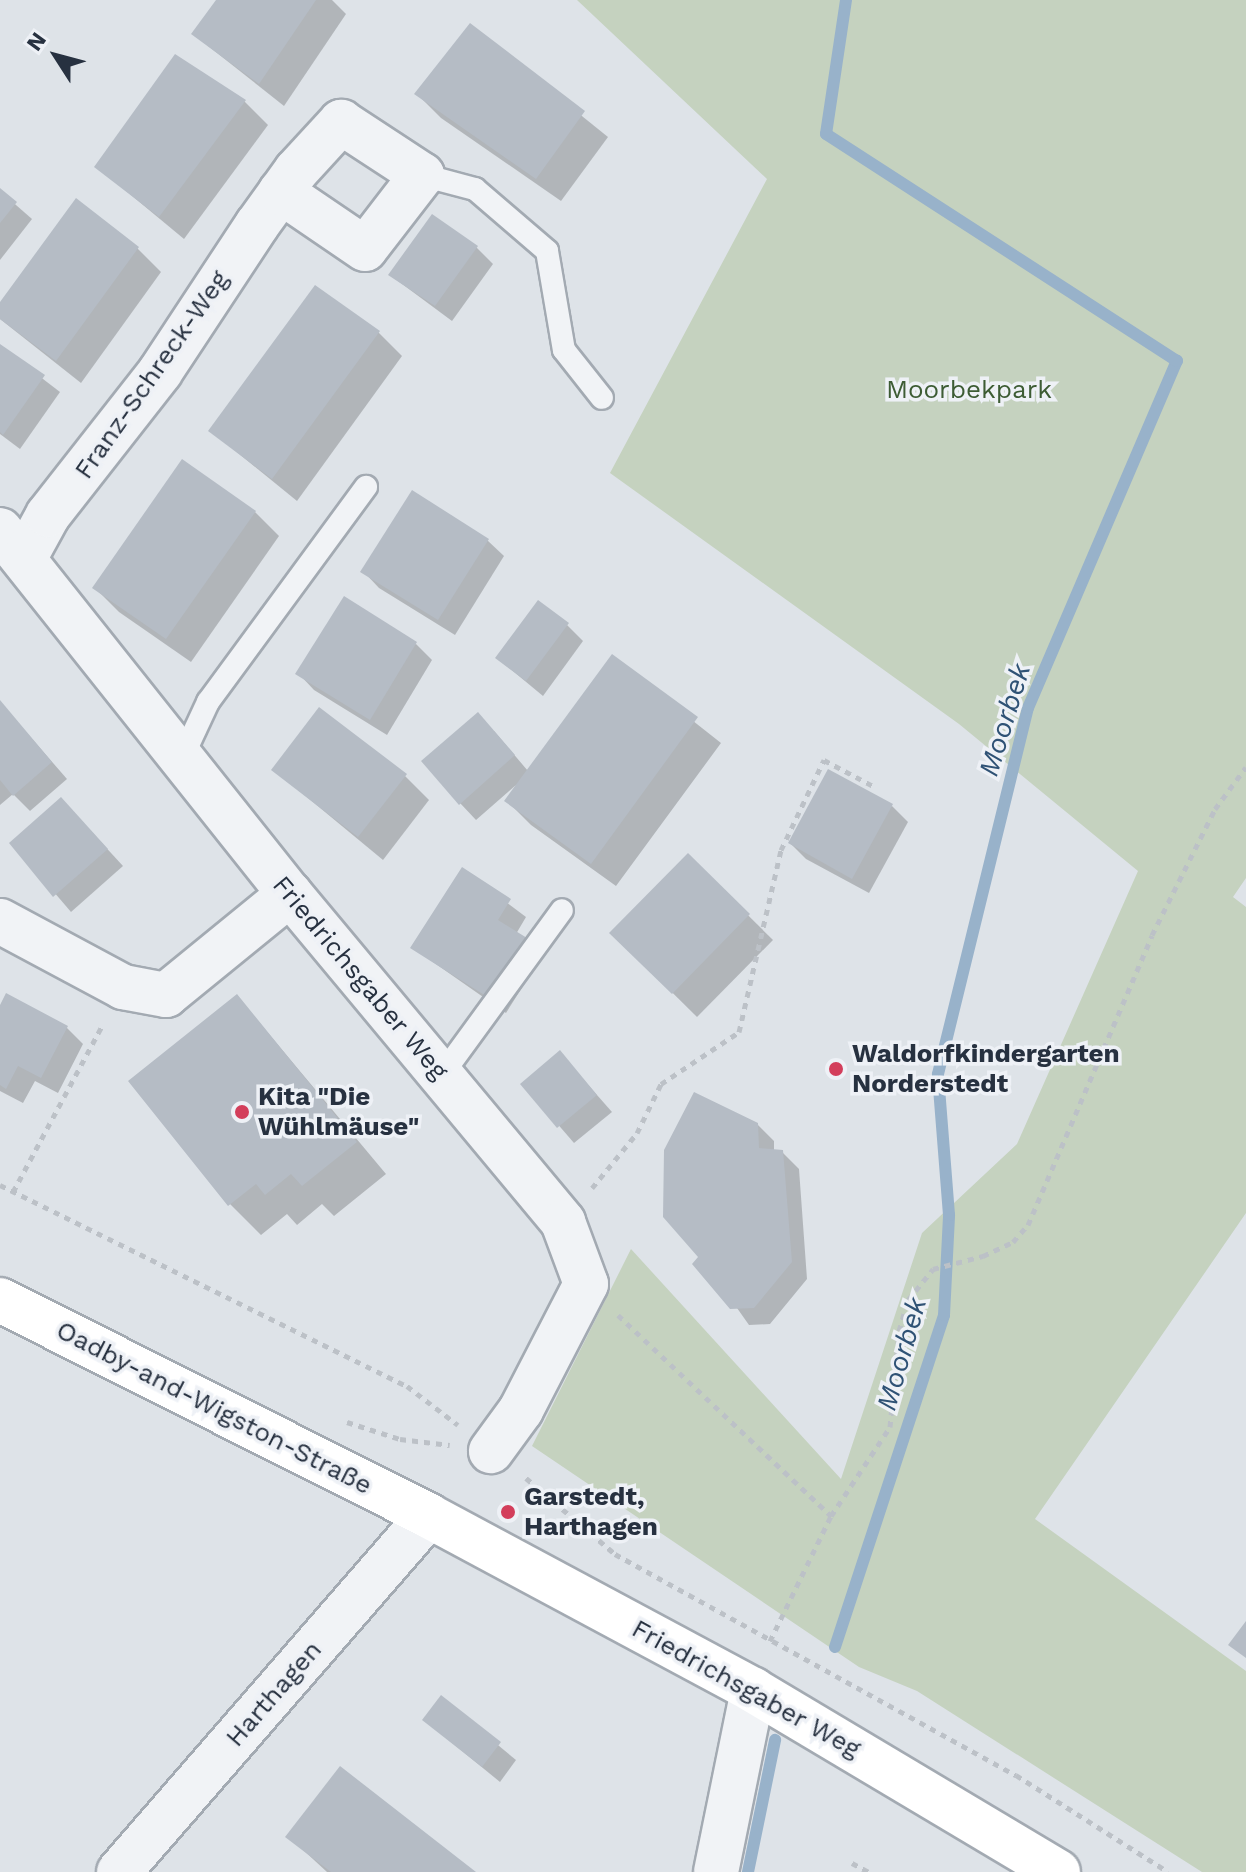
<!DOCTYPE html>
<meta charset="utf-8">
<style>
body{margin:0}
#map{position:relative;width:1246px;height:1872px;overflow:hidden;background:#dee3e8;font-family:"Work Sans",sans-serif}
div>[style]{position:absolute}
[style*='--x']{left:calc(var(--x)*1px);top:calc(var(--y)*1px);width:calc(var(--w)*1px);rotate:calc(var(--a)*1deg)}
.green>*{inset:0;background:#c5d2bf}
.shadow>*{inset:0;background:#0003}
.stream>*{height:12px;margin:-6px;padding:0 6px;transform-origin:6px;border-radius:6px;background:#98b2ca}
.building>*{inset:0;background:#b5bcc5}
.path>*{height:5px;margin-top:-2.5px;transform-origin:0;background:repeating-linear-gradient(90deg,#bcc1c7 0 6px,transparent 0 12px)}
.roads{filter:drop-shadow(2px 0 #a3aab2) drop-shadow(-2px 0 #a3aab2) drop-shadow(0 2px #a3aab2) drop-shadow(0 -2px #a3aab2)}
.lane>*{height:22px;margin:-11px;padding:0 11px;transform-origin:11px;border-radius:11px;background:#f1f3f6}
.street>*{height:44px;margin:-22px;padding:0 22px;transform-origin:22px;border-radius:22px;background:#f1f3f6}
.secondary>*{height:44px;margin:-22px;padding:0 22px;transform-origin:22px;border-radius:22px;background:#fff}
.dots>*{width:22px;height:22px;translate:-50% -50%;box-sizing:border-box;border:4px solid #eef1f6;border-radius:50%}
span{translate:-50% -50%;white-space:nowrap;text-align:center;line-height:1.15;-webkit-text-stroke:7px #eef1f6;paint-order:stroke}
.street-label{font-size:26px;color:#273140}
.park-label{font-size:26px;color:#3d5c34}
.poi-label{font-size:26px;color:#273140;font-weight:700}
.left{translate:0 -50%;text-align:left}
.water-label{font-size:28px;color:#2f5275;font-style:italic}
.north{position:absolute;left:16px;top:16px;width:80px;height:80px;-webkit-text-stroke:6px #eef1f6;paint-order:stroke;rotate:306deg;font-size:22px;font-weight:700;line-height:32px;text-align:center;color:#273140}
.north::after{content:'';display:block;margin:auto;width:28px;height:36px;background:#273140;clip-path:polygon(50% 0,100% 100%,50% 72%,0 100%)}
</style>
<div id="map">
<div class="green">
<div style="clip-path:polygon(577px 0,1246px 0,1246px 878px,1233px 897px,1246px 907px,1246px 1213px,1035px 1519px,1246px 1671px,1246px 1872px,1202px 1872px,917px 1691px,859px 1667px,532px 1446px,631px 1249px,841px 1479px,922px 1233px,1017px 1144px,1138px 871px,959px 724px,610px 473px,767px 179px)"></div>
</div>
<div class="shadow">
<div style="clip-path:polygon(219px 0,332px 0,346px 14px,284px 106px,193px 34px)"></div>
<div style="clip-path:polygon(470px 26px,608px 137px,561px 201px,441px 118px,417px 94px)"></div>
<div style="clip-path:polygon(244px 101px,268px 125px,184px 239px,96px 166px)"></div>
<div style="clip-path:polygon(0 191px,32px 219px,0 260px)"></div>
<div style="clip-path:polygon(476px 247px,493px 264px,452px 321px,390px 275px)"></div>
<div style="clip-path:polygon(137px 248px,161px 272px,81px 383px,0 319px,0 305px)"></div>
<div style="clip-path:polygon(378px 332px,402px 356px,297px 501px,211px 431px)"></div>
<div style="clip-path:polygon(0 346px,60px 392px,20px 449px,0 434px)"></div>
<div style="clip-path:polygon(255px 512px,279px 536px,191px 662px,119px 612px,95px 588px)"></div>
<div style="clip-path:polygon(487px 540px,504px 556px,455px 635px,379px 588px,363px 571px)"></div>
<div style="clip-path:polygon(567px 625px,583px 641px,543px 696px,497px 658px)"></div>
<div style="clip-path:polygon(416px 644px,432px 660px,387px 735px,314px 690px,298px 673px)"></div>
<div style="clip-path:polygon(612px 657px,721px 743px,616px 886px,531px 825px,507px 801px,516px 785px,476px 820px,460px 803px,494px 731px,528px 771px)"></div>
<div style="clip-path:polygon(0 702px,67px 779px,30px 811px,13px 794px,0 805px)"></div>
<div style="clip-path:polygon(273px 769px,405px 776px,429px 800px,383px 860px)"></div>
<div style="clip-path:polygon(892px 806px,908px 822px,869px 893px,806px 859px,790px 843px)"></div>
<div style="clip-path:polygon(77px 816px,123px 866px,71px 912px,12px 843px)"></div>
<div style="clip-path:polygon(688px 856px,773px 940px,697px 1017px,612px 933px)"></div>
<div style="clip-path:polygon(463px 870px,526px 917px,516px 934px,542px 956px,506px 1013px,413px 948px)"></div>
<div style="clip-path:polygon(237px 996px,386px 1174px,334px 1216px,322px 1204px,297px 1225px,287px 1214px,261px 1235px,230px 1204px)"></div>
<div style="clip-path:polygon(0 1010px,67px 1028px,83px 1044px,58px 1093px,35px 1081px,23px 1103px,0 1091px)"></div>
<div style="clip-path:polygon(560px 1053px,612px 1112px,574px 1143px,523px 1084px)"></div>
<div style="clip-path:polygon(757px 1124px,774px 1141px,774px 1152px,782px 1152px,799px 1169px,807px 1279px,770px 1324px,749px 1325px,701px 1257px)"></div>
<div style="clip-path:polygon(441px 1698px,516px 1760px,500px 1782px,424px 1720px)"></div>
<div style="clip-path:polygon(288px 1836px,473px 1872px,327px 1872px)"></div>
</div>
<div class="stream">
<div style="--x:835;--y:1647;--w:349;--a:-71.8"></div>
<div style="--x:944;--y:1315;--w:100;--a:-87.1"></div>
<div style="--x:949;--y:1215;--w:141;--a:-94.5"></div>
<div style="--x:938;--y:1074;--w:377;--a:-76.2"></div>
<div style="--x:1028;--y:708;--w:378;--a:-66.8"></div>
<div style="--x:1177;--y:361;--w:418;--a:-147.1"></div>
<div style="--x:826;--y:134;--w:135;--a:-81.5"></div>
<div style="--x:748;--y:1872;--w:135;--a:-78.4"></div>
</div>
<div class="building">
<div style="clip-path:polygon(216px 0,316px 0,259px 84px,191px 34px)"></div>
<div style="clip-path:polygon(470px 23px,585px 111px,536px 179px,414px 94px)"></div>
<div style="clip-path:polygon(175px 54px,246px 100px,159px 217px,94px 167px)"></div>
<div style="clip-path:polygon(0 188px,17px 202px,0 223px)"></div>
<div style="clip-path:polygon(76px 198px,139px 247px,56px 361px,0 319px,0 302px)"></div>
<div style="clip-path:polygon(432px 214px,478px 246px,435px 306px,388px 275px)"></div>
<div style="clip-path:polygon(315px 285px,380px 331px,272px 479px,208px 431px)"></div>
<div style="clip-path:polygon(0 344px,45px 375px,3px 435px,0 432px)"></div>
<div style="clip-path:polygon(182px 459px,256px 511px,166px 639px,92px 588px)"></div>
<div style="clip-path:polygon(412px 490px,489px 539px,438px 620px,360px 572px)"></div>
<div style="clip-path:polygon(344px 596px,417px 642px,370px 720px,295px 674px)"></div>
<div style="clip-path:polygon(538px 600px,569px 623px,526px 681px,495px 658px)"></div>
<div style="clip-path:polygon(612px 654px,698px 717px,591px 864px,504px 801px)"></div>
<div style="clip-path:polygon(0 700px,52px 762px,13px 796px,0 780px)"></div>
<div style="clip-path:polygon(319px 707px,407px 774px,358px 837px,271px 770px)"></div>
<div style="clip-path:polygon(478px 712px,515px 755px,459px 805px,421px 761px)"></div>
<div style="clip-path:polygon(828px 769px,893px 804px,852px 879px,788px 843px)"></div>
<div style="clip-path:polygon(61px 797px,108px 849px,53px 897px,9px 843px)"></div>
<div style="clip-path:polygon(688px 853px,750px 914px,672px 994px,609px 933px)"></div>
<div style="clip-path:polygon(462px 867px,511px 899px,498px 920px,527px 938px,489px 998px,410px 948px)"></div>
<div style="clip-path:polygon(6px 993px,68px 1026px,41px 1078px,18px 1066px,6px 1089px,0 1085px,0 1005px)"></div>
<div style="clip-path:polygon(237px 994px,357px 1142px,302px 1186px,291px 1174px,265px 1195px,256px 1184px,228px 1206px,128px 1081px)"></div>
<div style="clip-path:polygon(560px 1050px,597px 1095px,557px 1128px,520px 1084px)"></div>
<div style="clip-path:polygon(694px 1092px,758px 1123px,759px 1148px,783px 1150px,792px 1262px,754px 1308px,730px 1309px,692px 1264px,698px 1257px,663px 1217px,664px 1150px)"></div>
<div style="clip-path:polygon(1246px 1621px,1246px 1658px,1228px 1645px)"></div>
<div style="clip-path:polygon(441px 1695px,501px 1742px,482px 1767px,422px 1720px)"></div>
<div style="clip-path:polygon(340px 1766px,476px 1872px,331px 1872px,285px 1837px)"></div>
</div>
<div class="path">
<div style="--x:0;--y:1185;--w:454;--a:26.3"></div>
<div style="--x:407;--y:1386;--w:64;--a:37.4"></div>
<div style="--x:592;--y:1188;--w:71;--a:-50.7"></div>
<div style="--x:637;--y:1133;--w:55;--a:-63.9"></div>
<div style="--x:661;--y:1084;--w:94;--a:-33.7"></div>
<div style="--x:739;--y:1032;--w:187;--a:-77"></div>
<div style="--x:781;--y:850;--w:100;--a:-64.5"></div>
<div style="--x:824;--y:760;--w:58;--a:27.9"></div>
<div style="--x:13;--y:1192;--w:191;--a:-61.8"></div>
<div style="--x:618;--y:1315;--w:293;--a:43.3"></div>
<div style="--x:347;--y:1422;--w:56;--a:17.8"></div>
<div style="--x:400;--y:1439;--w:50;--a:6.8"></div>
<div style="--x:526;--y:1478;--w:117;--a:40.5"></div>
<div style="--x:615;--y:1554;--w:458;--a:28.9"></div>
<div style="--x:1016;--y:1775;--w:180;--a:32.5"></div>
<div style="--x:770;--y:1641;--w:139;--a:-64"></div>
<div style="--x:831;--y:1516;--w:107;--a:-56.5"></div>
<div style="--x:890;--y:1427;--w:96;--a:-84.6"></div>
<div style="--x:899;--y:1331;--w:32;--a:-74"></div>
<div style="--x:908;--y:1300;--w:40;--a:-51"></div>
<div style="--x:933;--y:1269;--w:52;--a:-14.6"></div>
<div style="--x:983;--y:1256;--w:33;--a:-25"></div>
<div style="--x:1013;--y:1242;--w:23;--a:-49"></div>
<div style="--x:1028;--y:1225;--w:315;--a:-66.8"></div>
<div style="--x:1152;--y:935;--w:141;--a:-63.4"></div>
<div style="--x:1215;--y:809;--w:52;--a:-53.6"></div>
<div style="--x:852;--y:1863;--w:19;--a:28"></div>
</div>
<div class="roads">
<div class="lane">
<div style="--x:422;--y:175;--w:55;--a:14.8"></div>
<div style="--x:475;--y:189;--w:95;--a:40.7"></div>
<div style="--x:547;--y:251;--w:100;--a:80.3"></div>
<div style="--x:564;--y:350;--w:61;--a:51.6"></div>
<div style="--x:182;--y:758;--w:62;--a:-65.1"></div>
<div style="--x:208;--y:702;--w:267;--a:-53.7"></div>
<div style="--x:441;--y:1076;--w:205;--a:-53.9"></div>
</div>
<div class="street">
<div style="--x:0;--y:530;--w:465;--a:51.5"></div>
<div style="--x:290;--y:894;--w:427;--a:50.2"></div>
<div style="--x:563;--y:1222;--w:66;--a:69.6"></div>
<div style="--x:586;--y:1284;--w:142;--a:117.3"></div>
<div style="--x:521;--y:1410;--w:51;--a:126.2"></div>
<div style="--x:24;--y:559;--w:50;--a:-61.4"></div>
<div style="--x:48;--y:515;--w:182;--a:-51.9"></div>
<div style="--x:160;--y:372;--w:176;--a:-56.6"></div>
<div style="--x:257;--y:225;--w:67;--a:-54.2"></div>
<div style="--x:296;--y:171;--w:67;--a:-47.4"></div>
<div style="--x:341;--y:122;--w:97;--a:33.2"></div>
<div style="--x:422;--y:175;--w:93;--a:127.6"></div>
<div style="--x:365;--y:249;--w:102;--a:-145.8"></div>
<div style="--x:0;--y:921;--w:140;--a:28.2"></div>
<div style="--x:123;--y:987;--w:44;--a:10.5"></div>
<div style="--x:166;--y:995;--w:160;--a:-39.2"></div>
<div style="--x:119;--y:1872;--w:472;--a:-49"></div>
<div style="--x:716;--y:1872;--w:186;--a:-78.5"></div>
</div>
<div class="secondary">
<div style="--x:0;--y:1300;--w:480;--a:26.7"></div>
<div style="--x:429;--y:1516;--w:368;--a:28.2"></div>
<div style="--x:753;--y:1690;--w:355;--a:30.8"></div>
</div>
</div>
<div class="dots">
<div style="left:836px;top:1069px;background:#d33e5b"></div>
<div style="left:242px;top:1112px;background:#d33e5b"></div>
<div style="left:508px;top:1512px;background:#d33e5b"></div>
</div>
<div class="street-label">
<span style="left:152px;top:375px;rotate:-55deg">Franz-Schreck-Weg</span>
<span style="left:360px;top:978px;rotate:50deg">Friedrichsgaber Weg</span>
<span style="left:214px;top:1408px;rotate:27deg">Oadby-and-Wigston-Straße</span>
<span style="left:746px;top:1689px;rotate:29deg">Friedrichsgaber Weg</span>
<span style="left:274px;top:1694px;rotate:-49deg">Harthagen</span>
</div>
<div class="park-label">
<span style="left:969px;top:390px">Moorbekpark</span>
</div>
<div class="poi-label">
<span class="left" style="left:852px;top:1069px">Waldorfkindergarten<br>Norderstedt</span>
<span class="left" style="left:258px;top:1112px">Kita "Die<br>Wühlmäuse"</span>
<span class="left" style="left:524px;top:1512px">Garstedt,<br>Harthagen</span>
</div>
<div class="water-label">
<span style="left:1005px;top:720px;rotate:-73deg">Moorbek</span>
<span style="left:902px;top:1354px;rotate:-74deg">Moorbek</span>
</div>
<div class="north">N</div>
</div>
